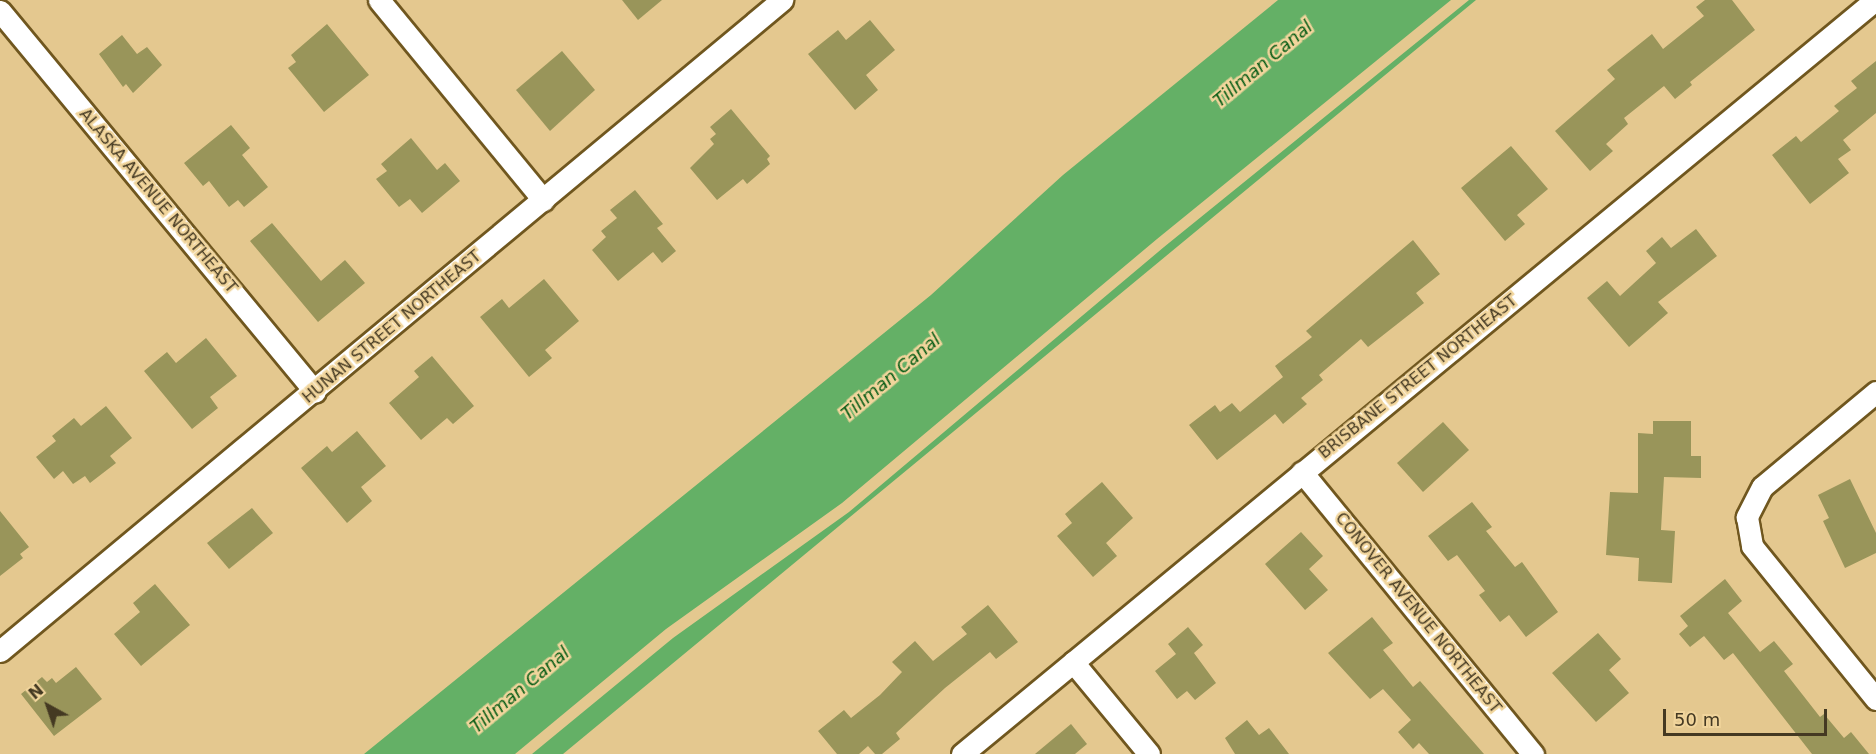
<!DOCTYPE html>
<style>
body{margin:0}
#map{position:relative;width:1876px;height:754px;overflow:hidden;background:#e4c88f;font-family:"DejaVu Sans",sans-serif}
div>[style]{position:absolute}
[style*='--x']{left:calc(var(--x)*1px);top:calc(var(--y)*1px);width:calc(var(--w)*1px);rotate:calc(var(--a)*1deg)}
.water>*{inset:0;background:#64b066}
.building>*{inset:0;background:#99955a}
.roads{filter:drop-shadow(2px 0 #70571f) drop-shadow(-2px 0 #70571f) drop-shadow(0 2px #70571f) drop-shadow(0 -2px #70571f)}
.minor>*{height:21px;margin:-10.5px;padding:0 10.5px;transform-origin:10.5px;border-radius:10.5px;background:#fff}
span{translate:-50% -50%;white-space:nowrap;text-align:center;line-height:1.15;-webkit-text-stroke:5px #f1d59c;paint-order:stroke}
.street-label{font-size:16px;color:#443922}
.water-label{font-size:18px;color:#055b14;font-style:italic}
.north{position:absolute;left:18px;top:676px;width:60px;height:60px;-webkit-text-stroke:4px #f1d59c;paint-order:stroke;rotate:320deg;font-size:16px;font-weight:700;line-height:24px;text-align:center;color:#443922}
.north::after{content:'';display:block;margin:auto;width:21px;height:27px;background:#443922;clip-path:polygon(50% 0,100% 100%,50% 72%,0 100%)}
.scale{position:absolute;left:1663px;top:709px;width:164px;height:27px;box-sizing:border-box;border:3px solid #443922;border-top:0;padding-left:8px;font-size:18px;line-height:21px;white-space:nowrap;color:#443922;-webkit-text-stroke:4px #f1d59c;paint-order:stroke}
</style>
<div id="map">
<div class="water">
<div style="clip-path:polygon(1278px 0,1451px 0,1157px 239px,842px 503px,666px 629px,515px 754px,364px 754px,931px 295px,1063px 175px)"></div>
<div style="clip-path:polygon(1469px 0,1476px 0,563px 754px,532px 754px,673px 638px,849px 512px,1164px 247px)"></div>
</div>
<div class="building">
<div style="clip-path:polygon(622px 0,662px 0,638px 20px)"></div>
<div style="clip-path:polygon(1705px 0,1732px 0,1755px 30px,1690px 82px,1692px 85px,1675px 99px,1664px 86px,1624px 118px,1628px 124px,1606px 144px,1613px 151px,1590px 171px,1555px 131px,1615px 79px,1607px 70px,1652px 34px,1663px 49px,1704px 16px,1696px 7px)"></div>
<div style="clip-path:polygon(870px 20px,895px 50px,866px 75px,878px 90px,855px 110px,808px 54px,838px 30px,846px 40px)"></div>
<div style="clip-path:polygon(327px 24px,369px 75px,324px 112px,288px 68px,296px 62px,291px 55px)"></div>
<div style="clip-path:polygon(122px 35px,137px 54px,147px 47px,162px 65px,133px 93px,126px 84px,123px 87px,99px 54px)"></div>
<div style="clip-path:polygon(562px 51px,595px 90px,550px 131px,516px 90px)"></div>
<div style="clip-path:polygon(1876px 61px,1876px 113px,1843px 140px,1851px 150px,1838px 159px,1849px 173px,1810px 204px,1772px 155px,1796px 136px,1801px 142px,1839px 111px,1834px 106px,1857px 88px,1851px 81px)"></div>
<div style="clip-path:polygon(731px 109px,770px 156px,767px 159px,770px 164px,747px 184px,743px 179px,717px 200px,690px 168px,714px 144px,710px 139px,716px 134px,710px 127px)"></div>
<div style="clip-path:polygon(231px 125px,250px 148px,242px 155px,268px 187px,244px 207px,238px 200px,229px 207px,209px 181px,203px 186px,184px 163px)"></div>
<div style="clip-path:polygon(411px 138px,437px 170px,445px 163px,460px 181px,422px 213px,410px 199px,399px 207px,376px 179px,387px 171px,381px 164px)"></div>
<div style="clip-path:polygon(1511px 146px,1548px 189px,1517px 215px,1525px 224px,1505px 241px,1461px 188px)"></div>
<div style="clip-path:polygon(635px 190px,663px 224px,657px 228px,676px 251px,662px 263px,653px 252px,618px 281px,592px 250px,606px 237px,601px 231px,617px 218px,610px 210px)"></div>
<div style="clip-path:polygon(272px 223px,321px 281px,345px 260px,365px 283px,318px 322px,250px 241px)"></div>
<div style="clip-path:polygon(1696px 229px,1717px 256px,1658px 302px,1668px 313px,1629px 347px,1587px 298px,1607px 281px,1620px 296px,1656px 263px,1646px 251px,1662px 237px,1671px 248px)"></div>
<div style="clip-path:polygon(1413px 240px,1440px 274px,1416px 293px,1424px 303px,1368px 347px,1361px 339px,1319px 375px,1323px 380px,1301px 398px,1307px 404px,1283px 424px,1275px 414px,1217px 460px,1189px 425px,1215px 405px,1220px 412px,1232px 403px,1240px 412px,1283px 377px,1275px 366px,1312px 337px,1306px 331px)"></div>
<div style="clip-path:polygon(544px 279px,579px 321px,545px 350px,552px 358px,529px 377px,480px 317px,502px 299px,509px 308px)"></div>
<div style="clip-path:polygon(206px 338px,237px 376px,210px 397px,218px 408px,192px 429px,144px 371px,167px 352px,176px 363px)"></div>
<div style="clip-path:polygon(432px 356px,474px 406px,453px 424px,447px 418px,421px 440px,389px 403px,419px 377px,414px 371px)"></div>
<div style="clip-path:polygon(106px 406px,132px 438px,110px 456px,116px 463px,90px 483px,85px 476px,73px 484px,63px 471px,54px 479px,36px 457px,56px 441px,52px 436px,74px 418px,81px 426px)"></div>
<div style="clip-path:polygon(1653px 421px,1691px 421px,1691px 456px,1701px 456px,1701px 478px,1664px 477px,1661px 530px,1675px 531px,1672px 583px,1638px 581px,1639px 558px,1606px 555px,1610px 492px,1638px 493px,1638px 433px,1653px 434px)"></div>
<div style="clip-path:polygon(1443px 422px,1469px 450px,1423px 492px,1397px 463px)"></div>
<div style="clip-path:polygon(357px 431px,386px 466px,361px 487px,372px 501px,347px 523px,301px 468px,327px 446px,332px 452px)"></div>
<div style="clip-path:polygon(1850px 479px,1876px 533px,1876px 553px,1845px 568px,1823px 521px,1829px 518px,1818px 495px)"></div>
<div style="clip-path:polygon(1102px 482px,1133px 518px,1106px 543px,1117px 556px,1093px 577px,1057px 536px,1072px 523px,1065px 514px)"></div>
<div style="clip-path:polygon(1472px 502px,1492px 527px,1486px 531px,1515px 567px,1522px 562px,1558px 612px,1526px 637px,1509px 615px,1500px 622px,1479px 595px,1485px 591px,1457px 555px,1448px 561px,1428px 536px)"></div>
<div style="clip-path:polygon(252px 508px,273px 533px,229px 569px,207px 543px)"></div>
<div style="clip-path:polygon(0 511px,29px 547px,20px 554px,23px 558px,0 576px)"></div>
<div style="clip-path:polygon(1301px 532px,1323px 556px,1309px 569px,1328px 590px,1305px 610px,1265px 564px)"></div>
<div style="clip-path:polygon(1725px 579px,1742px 601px,1728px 613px,1760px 652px,1774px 641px,1793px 664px,1784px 671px,1820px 717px,1824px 714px,1844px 738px,1851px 732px,1869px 754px,1812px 754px,1733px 653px,1724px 660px,1704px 636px,1690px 647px,1679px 634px,1688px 626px,1680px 616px)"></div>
<div style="clip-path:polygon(155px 584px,190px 625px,141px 666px,114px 634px,140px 612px,133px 603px)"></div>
<div style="clip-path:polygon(988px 605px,1018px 642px,996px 659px,990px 652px,945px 688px,896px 733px,900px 739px,882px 754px,875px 754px,868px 746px,859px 754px,837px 754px,818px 731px,844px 710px,851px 718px,880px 695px,902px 672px,892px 662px,915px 641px,933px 661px,967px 634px,961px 627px)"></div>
<div style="clip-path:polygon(1372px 617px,1393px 643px,1383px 650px,1413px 687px,1420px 681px,1484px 754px,1429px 754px,1419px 743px,1413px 749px,1398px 732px,1411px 720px,1383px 689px,1370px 699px,1328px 653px)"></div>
<div style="clip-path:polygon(1188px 627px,1203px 645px,1194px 653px,1216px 683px,1195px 700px,1187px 691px,1177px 699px,1155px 671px,1176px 654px,1168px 644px)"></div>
<div style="clip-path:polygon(1598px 633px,1621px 659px,1609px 670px,1629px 693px,1596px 722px,1552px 673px)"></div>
<div style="clip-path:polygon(76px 667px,102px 699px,54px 736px,21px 694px,42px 677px,47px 682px,52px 678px,56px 683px)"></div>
<div style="clip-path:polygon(1247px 720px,1259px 735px,1269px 728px,1289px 754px,1235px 754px,1225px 738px)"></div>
<div style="clip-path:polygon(1071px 724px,1087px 744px,1075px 754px,1035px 754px)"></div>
</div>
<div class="roads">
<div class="minor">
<div style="--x:379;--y:0;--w:259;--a:50.6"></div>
<div style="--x:0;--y:11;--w:494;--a:50.4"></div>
<div style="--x:1876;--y:392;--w:148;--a:140.2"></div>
<div style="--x:1762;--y:487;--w:34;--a:117"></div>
<div style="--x:1747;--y:517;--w:29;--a:80"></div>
<div style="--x:1752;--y:546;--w:197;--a:51"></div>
<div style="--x:1302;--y:472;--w:365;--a:50.7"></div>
<div style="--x:0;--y:651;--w:1018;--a:-39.78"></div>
<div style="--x:1073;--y:662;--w:119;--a:50.4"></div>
<div style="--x:962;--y:754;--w:1184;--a:-39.55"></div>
</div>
</div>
<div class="street-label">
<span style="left:158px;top:201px;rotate:50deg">ALASKA AVENUE NORTHEAST</span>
<span style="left:392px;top:327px;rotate:-40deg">HUNAN STREET NORTHEAST</span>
<span style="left:1418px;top:377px;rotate:-39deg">BRISBANE STREET NORTHEAST</span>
<span style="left:1418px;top:613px;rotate:51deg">CONOVER AVENUE NORTHEAST</span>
</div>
<div class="water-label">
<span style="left:1263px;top:64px;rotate:-40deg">Tillman Canal</span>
<span style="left:891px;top:377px;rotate:-40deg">Tillman Canal</span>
<span style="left:520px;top:690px;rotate:-40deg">Tillman Canal</span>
</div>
<div class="north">N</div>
<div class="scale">50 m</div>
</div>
